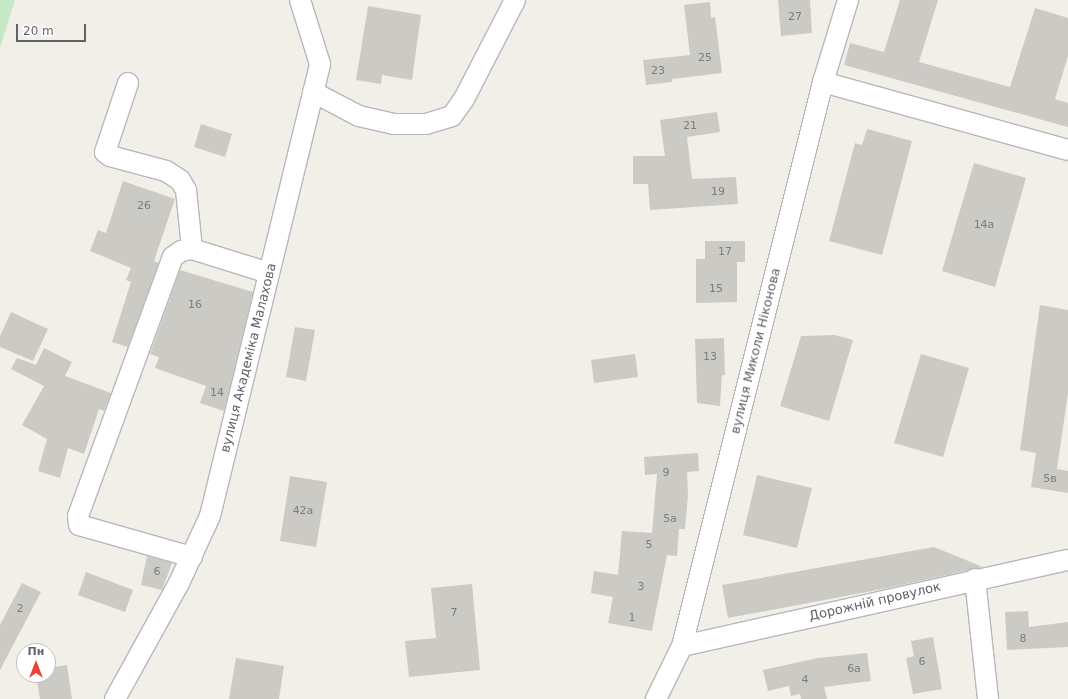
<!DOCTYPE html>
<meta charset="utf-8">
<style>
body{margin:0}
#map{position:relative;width:1068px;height:699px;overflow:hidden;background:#f1efe8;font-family:"DejaVu Sans",sans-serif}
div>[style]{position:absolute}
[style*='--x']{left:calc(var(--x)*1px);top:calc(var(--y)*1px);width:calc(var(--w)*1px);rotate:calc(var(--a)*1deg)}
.green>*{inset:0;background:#c5e8c5}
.building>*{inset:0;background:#cccac5}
.roads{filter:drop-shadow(1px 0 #b5b8bc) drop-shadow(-1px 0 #b5b8bc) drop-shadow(0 1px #b5b8bc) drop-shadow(0 -1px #b5b8bc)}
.minor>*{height:20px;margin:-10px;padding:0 10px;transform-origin:10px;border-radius:10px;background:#fff}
span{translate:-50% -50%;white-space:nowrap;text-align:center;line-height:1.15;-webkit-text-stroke:3.5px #fff;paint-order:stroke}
.number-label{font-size:11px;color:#7a7d7f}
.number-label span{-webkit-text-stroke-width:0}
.street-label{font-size:13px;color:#5f6368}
.north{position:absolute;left:16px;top:643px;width:40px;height:40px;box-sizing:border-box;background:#fff;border:1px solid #bfc1c3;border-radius:50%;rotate:0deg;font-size:11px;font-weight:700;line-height:16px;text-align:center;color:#5f6368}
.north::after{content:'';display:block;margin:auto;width:14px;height:18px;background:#ea4335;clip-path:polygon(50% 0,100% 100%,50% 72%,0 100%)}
.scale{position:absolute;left:16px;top:24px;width:70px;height:18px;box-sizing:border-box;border:2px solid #5f6368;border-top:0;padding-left:5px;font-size:12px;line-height:14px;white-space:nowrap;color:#5f6368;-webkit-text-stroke:3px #fff;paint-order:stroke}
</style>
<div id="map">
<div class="green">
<div style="clip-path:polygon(0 0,15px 0,0 48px)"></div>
</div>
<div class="building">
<div style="clip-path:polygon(778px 0,810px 0,812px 33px,781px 36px)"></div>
<div style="clip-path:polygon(900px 0,938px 0,919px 62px,1010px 87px,1035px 8px,1068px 18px,1068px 56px,1055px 99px,1068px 103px,1068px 127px,844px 65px,850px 43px,884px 52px)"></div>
<div style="clip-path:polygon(710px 2px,711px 18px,715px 17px,722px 73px,672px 79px,672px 82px,646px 85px,643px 60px,690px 55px,684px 5px)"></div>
<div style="clip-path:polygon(368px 6px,421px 15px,412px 80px,382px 75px,381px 84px,356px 80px)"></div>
<div style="clip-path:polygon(717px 112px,720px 132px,687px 137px,692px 179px,736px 177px,738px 204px,650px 210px,648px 184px,633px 184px,633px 156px,665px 156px,660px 120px)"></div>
<div style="clip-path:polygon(201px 124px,232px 134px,225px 157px,194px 147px)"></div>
<div style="clip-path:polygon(867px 129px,912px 141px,882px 255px,829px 241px,855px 143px,862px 145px)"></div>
<div style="clip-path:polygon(974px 163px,1026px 178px,995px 287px,942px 271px)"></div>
<div style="clip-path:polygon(123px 181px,175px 199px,154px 261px,159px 263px,128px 347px,112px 342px,131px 282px,126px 280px,131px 268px,90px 251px,98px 230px,106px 233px)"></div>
<div style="clip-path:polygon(705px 241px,745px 241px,745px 262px,737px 262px,737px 302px,696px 303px,696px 259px,705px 259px)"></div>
<div style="clip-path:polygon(180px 270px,253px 292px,224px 411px,200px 403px,206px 386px,155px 368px,159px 357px,150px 354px)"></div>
<div style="clip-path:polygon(1040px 305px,1068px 310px,1068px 393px,1057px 469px,1068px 471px,1068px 493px,1031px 487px,1036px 453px,1020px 450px)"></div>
<div style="clip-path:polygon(11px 312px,48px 329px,33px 361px,0 347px,0 336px)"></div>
<div style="clip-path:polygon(295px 327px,315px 330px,306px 381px,286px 377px)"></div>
<div style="clip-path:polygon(835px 335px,853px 340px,829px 421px,780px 406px,801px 336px)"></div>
<div style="clip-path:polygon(724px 338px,725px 375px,722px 375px,720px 406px,697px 403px,695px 339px)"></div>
<div style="clip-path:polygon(44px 348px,72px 362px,65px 376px,111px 393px,104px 411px,99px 409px,84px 454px,68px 448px,60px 478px,38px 471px,47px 439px,22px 425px,44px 386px,11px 369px,17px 358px,36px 365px)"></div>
<div style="clip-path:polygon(635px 354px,638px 377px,594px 383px,591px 360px)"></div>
<div style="clip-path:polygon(921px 354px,969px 368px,943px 457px,894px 443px)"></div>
<div style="clip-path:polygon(698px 453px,699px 471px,687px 472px,688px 495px,685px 529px,679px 529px,677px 556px,667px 555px,652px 631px,608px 623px,613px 597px,591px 593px,594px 571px,618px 575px,622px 531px,652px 533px,657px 474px,645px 475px,644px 457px)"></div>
<div style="clip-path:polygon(757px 475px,812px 488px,797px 548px,743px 535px)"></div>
<div style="clip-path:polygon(290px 476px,327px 482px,316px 547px,280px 541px)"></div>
<div style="clip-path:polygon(934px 547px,983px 567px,888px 588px,728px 618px,722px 585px)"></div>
<div style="clip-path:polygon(147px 556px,172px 563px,162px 590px,141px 585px)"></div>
<div style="clip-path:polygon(86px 572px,133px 590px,125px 612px,78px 595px)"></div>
<div style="clip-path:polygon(22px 583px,41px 592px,0 670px,0 625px)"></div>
<div style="clip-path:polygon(472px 584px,480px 670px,409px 677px,405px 641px,436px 638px,431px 588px)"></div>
<div style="clip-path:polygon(1028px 611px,1029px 627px,1068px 622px,1068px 647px,1007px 650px,1005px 612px)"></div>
<div style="clip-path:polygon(933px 637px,942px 689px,913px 694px,906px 658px,914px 656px,911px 641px)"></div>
<div style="clip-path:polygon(867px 653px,871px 681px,824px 687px,827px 699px,801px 699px,800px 694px,791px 696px,789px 686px,768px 691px,763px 670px,818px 658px)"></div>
<div style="clip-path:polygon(236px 658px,284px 666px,279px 699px,229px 699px)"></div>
<div style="clip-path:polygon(67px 665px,72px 699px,40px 699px,36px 675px,48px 675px,48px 668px)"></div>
</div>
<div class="roads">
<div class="minor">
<div style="--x:823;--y:82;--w:254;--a:15.5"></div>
<div style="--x:128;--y:83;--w:73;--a:108.4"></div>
<div style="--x:105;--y:152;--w:6;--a:39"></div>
<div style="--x:110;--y:156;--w:58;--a:15"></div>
<div style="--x:166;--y:171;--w:17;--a:33"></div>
<div style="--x:180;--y:180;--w:12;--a:59"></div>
<div style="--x:186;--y:190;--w:59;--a:84.2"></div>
<div style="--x:313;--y:92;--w:52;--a:27.6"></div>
<div style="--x:359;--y:116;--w:36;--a:13"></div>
<div style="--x:394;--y:124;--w:32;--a:0"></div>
<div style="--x:426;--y:124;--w:27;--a:-17"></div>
<div style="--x:452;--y:116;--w:21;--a:-55"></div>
<div style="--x:464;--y:99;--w:111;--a:-62.7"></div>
<div style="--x:192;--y:557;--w:117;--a:-164.2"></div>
<div style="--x:79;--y:525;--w:9;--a:-96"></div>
<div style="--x:78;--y:516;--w:276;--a:-69.9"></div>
<div style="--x:173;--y:257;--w:10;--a:-37"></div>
<div style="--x:181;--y:251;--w:11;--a:-10"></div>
<div style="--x:192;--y:249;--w:81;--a:17.3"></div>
<div style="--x:975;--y:579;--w:121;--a:83.8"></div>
<div style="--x:682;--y:646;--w:395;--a:-12.6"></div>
<div style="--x:115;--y:699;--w:132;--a:-61.1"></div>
<div style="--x:179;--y:583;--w:74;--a:-65.2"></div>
<div style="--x:210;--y:516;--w:465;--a:-76.3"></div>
<div style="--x:320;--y:64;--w:67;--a:-107.4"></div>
<div style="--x:656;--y:699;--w:59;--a:-63.9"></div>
<div style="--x:682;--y:646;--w:581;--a:-75.96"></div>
<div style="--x:823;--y:82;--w:86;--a:-73"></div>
</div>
</div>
<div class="number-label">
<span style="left:795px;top:17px">27</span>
<span style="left:705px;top:58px">25</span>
<span style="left:658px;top:71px">23</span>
<span style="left:690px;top:126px">21</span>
<span style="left:718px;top:192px">19</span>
<span style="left:144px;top:206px">26</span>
<span style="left:984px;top:225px">14а</span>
<span style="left:725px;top:252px">17</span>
<span style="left:716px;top:289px">15</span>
<span style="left:195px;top:305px">16</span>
<span style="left:710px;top:357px">13</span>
<span style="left:217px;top:393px">14</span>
<span style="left:666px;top:473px">9</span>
<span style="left:1050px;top:479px">5в</span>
<span style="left:303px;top:511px">42а</span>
<span style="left:670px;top:519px">5а</span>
<span style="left:649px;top:545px">5</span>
<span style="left:157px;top:572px">6</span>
<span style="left:641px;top:587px">3</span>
<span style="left:20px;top:609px">2</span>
<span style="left:454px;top:613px">7</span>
<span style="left:632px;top:618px">1</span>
<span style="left:1023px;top:639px">8</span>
<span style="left:922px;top:662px">6</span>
<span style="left:854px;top:669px">6а</span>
<span style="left:805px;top:680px">4</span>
</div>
<div class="street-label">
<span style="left:756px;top:351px;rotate:-76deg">вулиця Миколи Ніконова</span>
<span style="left:249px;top:358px;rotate:-76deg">вулиця Академіка Малахова</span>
<span style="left:875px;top:602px;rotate:-13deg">Дорожній провулок</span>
</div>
<div class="north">Пн</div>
<div class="scale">20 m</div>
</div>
